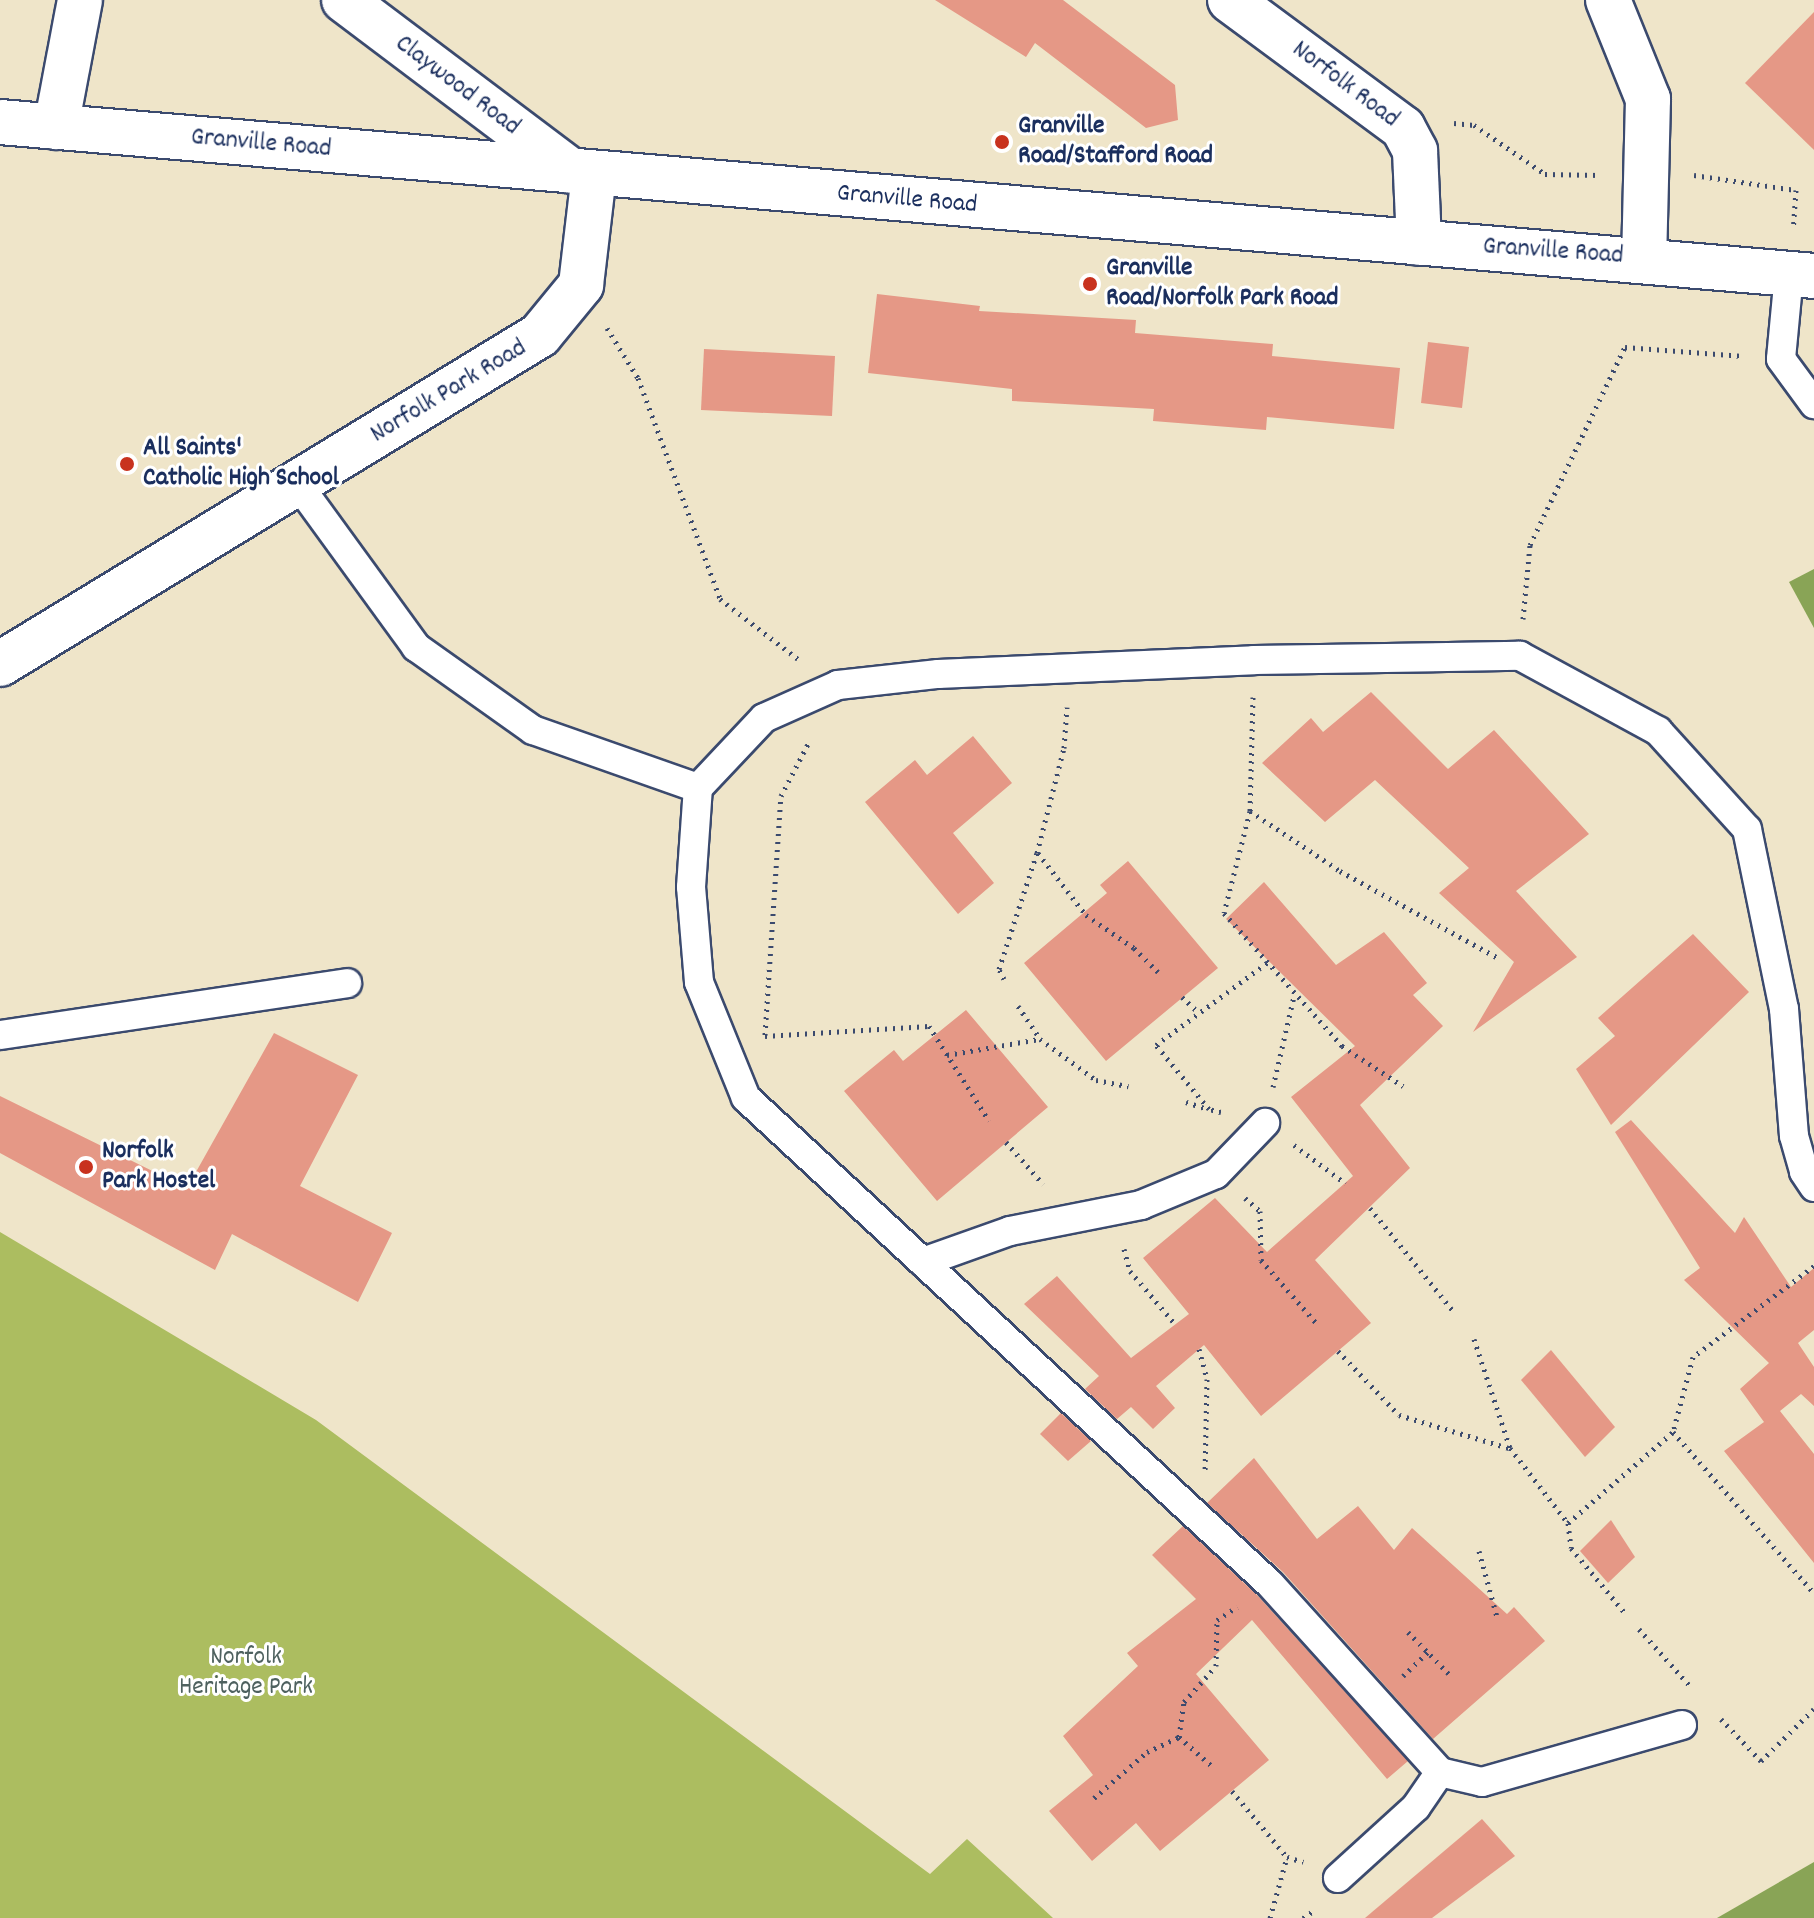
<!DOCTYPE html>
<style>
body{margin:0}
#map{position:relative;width:1814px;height:1918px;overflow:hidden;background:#efe5c9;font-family:Dekko,sans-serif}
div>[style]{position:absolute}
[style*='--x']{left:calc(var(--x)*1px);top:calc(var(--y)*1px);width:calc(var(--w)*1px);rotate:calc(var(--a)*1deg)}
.green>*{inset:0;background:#acbd60}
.forest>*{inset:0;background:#89a456}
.building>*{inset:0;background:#e59886}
.path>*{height:5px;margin-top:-2.5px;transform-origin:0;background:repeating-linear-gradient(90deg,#3b4a6e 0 2px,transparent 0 8px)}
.roads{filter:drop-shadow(2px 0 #3b4a6e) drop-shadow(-2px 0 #3b4a6e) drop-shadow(0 2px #3b4a6e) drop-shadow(0 -2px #3b4a6e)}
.lane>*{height:28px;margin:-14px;padding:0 14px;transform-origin:14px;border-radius:14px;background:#fff}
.street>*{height:44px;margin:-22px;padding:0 22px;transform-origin:22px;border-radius:22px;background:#fff}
.primary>*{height:44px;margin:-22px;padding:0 22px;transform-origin:22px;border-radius:22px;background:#fff}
.dots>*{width:22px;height:22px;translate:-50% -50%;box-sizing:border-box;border:4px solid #fff;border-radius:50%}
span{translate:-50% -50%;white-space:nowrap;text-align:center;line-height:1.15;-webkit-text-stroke:6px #fff;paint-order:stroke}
.street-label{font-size:26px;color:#1b2f5e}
.poi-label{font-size:26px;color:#1b2f5e;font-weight:700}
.left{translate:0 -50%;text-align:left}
.park-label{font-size:26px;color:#4e615f}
</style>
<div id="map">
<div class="green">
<div style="clip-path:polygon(0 1232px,316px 1420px,930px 1874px,967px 1839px,1053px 1918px,0 1918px)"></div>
</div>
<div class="forest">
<div style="clip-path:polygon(1814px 569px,1814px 628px,1789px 582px)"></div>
<div style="clip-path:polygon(1814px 1862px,1814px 1918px,1717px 1918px)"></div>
</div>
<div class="building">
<div style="clip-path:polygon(935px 0,1063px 0,1175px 85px,1178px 120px,1146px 128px,1035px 43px,1026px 57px)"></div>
<div style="clip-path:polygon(1814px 12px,1814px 150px,1745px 83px)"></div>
<div style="clip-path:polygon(877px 294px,980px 306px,979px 311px,1136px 320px,1135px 333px,1273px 344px,1272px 356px,1400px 368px,1394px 429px,1267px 417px,1266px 430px,1153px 421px,1154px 409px,1012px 401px,1012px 389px,868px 373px)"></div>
<div style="clip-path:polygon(1428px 342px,1469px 347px,1462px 408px,1421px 403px)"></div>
<div style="clip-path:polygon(704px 349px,835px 356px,832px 416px,701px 410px)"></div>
<div style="clip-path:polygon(1371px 692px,1448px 769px,1494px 730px,1589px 834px,1516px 891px,1577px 957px,1473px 1032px,1514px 962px,1439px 893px,1469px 868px,1375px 780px,1325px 822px,1262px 763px,1311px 718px,1323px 732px)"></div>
<div style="clip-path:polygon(973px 736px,1012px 783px,953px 833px,994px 883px,958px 914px,865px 802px,915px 760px,927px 775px)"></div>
<div style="clip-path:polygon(1128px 861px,1218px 968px,1106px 1061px,1024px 963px,1107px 893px,1100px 885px)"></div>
<div style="clip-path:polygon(1264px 882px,1336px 965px,1384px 932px,1427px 983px,1413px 995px,1443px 1026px,1360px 1105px,1410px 1168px,1315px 1260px,1371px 1323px,1261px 1416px,1204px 1345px,1156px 1386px,1175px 1408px,1153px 1429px,1131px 1407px,1117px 1419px,1085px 1389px,1099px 1376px,1024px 1304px,1057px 1276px,1131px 1358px,1189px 1314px,1143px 1258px,1215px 1198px,1267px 1252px,1353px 1176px,1291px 1097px,1355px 1046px,1226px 919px)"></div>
<div style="clip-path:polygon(1693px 934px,1749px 992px,1611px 1125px,1576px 1069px,1615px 1036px,1598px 1018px)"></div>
<div style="clip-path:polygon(966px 1010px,1048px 1107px,937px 1201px,844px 1091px,894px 1050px,903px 1061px)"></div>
<div style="clip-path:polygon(274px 1033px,358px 1075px,300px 1186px,392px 1233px,358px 1302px,232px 1234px,215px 1270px,0 1153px,0 1096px,187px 1188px)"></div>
<div style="clip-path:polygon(1631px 1120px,1735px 1233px,1744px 1217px,1791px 1287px,1814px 1268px,1814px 1330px,1798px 1343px,1814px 1367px,1814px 1406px,1801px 1394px,1780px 1411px,1814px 1454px,1814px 1563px,1724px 1451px,1764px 1422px,1740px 1389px,1769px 1363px,1684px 1280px,1700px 1268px,1615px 1132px)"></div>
<div style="clip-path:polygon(1551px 1350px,1615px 1427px,1585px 1457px,1521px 1380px)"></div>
<div style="clip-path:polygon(1061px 1413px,1091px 1441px,1068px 1461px,1040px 1434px)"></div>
<div style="clip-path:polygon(1254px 1458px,1317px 1539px,1358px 1506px,1394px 1550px,1412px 1528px,1507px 1614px,1514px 1607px,1545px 1641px,1433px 1739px,1283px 1572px,1207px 1503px)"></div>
<div style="clip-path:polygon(1611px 1520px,1635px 1557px,1608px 1583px,1580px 1551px)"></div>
<div style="clip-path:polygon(1183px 1526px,1258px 1596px,1408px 1761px,1387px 1779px,1252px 1620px,1196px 1674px,1269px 1760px,1160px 1851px,1136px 1823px,1092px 1861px,1049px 1811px,1093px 1775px,1063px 1736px,1138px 1666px,1127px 1653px,1196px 1599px,1152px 1555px)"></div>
<div style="clip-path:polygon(1482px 1819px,1515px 1856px,1432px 1918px,1365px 1918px)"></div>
</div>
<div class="path">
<div style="--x:1454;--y:123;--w:20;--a:6"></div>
<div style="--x:1474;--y:125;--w:86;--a:34.6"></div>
<div style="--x:1545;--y:174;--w:55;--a:1"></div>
<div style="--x:1694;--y:175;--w:103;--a:8.4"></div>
<div style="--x:1796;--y:190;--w:39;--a:94"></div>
<div style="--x:607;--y:328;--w:59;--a:58.2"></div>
<div style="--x:638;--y:378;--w:236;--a:69.6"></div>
<div style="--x:720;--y:599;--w:98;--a:37.6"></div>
<div style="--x:1523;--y:619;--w:74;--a:-84.6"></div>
<div style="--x:1530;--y:545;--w:220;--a:-64.4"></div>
<div style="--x:1625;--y:347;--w:119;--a:4.3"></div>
<div style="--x:1253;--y:697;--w:114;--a:91.5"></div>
<div style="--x:1250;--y:811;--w:108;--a:33.7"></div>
<div style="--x:1340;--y:871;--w:180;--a:28.8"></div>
<div style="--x:1250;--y:811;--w:105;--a:104.3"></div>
<div style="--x:1224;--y:913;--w:178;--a:48.4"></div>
<div style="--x:1342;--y:1046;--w:73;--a:33.3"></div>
<div style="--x:1038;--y:853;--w:78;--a:52.3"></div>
<div style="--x:1086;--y:915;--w:58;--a:34.5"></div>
<div style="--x:1134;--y:948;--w:34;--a:45"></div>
<div style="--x:1004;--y:979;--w:11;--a:-117"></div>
<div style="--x:999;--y:969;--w:122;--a:-71.9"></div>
<div style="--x:1037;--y:853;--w:108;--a:-75.6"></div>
<div style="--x:1064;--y:748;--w:41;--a:-85.8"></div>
<div style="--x:1182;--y:997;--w:23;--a:43"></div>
<div style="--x:1018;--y:1006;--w:40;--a:56"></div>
<div style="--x:765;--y:1035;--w:240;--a:-86.2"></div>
<div style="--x:781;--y:796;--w:59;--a:-62.6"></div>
<div style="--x:765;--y:1036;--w:164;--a:-3.5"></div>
<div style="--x:929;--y:1026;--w:112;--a:57.7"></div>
<div style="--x:947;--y:1055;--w:94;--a:-9.8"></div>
<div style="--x:1040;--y:1039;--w:69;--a:36.2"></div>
<div style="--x:1096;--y:1080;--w:33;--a:11"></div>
<div style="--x:1273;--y:1087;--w:93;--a:-77"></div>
<div style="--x:1186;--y:1102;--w:23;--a:18"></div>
<div style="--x:1221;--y:1112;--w:12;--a:-166"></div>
<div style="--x:1209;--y:1109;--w:83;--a:-129.6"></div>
<div style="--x:1156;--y:1045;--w:139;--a:-36.5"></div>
<div style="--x:1006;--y:1142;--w:56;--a:48.6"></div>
<div style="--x:1294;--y:1145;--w:64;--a:36.7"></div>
<div style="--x:1245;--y:1198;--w:20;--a:41"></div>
<div style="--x:1260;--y:1211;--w:49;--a:88.8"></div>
<div style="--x:1261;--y:1260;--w:86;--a:48.8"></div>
<div style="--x:1370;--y:1208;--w:134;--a:51.1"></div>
<div style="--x:1124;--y:1249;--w:23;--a:75"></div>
<div style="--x:1130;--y:1271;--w:71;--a:49.6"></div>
<div style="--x:1814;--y:1266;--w:151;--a:143.1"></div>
<div style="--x:1693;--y:1357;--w:78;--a:104.9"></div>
<div style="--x:1673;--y:1432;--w:214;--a:48.8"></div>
<div style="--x:1474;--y:1339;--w:115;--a:71.7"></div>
<div style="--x:1510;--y:1448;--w:95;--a:52.3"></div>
<div style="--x:1568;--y:1523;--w:25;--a:83"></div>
<div style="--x:1571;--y:1548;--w:85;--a:50.3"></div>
<div style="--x:1199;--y:1349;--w:31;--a:75"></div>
<div style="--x:1207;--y:1379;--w:92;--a:91.2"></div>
<div style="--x:1338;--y:1351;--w:88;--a:46.4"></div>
<div style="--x:1399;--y:1415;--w:115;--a:16.7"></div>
<div style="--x:1568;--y:1523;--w:139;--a:-40.9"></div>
<div style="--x:1479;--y:1551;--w:68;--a:74.7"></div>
<div style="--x:1639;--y:1629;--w:79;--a:48.1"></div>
<div style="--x:1408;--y:1632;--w:62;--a:45.7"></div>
<div style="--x:1403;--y:1676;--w:35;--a:-44"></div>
<div style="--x:1721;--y:1719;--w:58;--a:46.4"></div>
<div style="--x:1761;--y:1761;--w:74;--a:-44.5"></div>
<div style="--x:1179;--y:1737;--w:44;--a:41.3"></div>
<div style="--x:1232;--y:1791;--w:86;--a:50.2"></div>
<div style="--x:1287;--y:1857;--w:17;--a:17"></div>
<div style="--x:1094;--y:1798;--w:70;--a:-41"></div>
<div style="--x:1147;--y:1752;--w:35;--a:-25"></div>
<div style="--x:1179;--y:1737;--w:35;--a:-82"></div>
<div style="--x:1184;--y:1702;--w:48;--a:-48.4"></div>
<div style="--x:1216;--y:1666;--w:46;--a:-88.8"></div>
<div style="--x:1217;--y:1620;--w:24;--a:-33"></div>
<div style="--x:1270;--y:1918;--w:63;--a:-74.4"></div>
<div style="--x:1303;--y:1918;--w:14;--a:-34"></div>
</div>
<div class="roads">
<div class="lane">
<div style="--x:1789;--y:274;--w:85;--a:95.4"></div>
<div style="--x:1781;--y:359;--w:56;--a:53.7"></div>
<div style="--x:297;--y:483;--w:203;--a:54"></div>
<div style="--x:416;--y:647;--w:143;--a:35.4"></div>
<div style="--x:533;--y:730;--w:175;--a:19.4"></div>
<div style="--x:0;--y:1035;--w:351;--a:-8.5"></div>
<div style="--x:923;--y:1262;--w:92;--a:-19.6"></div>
<div style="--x:1010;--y:1231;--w:134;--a:-11.2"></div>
<div style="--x:1141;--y:1205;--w:81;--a:-22.5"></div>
<div style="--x:1216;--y:1174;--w:71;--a:-46.1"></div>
<div style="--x:1682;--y:1725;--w:208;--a:164.1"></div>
<div style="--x:1482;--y:1782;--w:43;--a:-166.6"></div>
<div style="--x:1440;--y:1772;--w:253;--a:-132.1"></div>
<div style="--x:1270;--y:1584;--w:715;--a:-137.15"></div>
<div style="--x:746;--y:1098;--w:125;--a:-112.1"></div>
<div style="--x:699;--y:982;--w:95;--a:-94.8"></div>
<div style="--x:691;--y:887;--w:99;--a:-86"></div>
<div style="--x:698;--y:788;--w:96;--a:-46.7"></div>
<div style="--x:764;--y:718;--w:81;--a:-24"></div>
<div style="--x:838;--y:685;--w:101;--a:-6.3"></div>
<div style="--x:938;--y:674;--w:316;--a:-2.5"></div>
<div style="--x:1254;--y:660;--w:266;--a:-0.9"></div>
<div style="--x:1520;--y:656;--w:157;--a:28.5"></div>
<div style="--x:1658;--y:731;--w:132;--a:47.8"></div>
<div style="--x:1747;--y:829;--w:184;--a:78.4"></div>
<div style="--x:1784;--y:1009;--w:127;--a:85.5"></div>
<div style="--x:1794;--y:1136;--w:37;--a:74"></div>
<div style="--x:1804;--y:1172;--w:18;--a:56"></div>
<div style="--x:1338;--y:1878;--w:105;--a:-42.3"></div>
<div style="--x:1416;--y:1807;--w:42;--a:-55.6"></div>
</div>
<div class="street">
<div style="--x:344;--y:0;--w:284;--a:37"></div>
<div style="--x:1230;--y:0;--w:215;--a:36.5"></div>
<div style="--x:1403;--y:128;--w:26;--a:62"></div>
<div style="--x:1415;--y:151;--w:92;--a:87.5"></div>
<div style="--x:1608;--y:0;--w:107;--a:68"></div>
<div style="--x:1648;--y:99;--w:160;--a:91.4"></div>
<div style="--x:56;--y:127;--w:129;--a:-79.3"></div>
<div style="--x:0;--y:664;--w:632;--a:-31.35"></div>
<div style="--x:540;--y:335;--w:65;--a:-50.6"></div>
<div style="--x:581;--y:285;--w:112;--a:-83.3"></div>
</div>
<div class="primary">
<div style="--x:0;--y:122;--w:1821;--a:4.85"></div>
</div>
</div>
<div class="dots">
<div style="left:1002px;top:142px;background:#c8321e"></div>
<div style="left:1090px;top:284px;background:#c8321e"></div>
<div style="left:127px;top:464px;background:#c8321e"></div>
<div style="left:86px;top:1167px;background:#c8321e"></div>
</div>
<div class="street-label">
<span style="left:1345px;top:85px;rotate:37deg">Norfolk Road</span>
<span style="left:457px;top:86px;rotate:37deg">Claywood Road</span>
<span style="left:261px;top:144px;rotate:5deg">Granville Road</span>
<span style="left:907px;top:200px;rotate:5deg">Granville Road</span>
<span style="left:1553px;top:252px;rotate:4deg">Granville Road</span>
<span style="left:449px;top:392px;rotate:-31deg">Norfolk Park Road</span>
</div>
<div class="poi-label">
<span class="left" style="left:1018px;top:142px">Granville<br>Road/Stafford Road</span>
<span class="left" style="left:1106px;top:284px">Granville<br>Road/Norfolk Park Road</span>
<span class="left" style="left:143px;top:464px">All Saints'<br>Catholic High School</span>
<span class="left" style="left:102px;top:1167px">Norfolk<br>Park Hostel</span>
</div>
<div class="park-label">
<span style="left:246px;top:1673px">Norfolk<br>Heritage Park</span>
</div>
</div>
